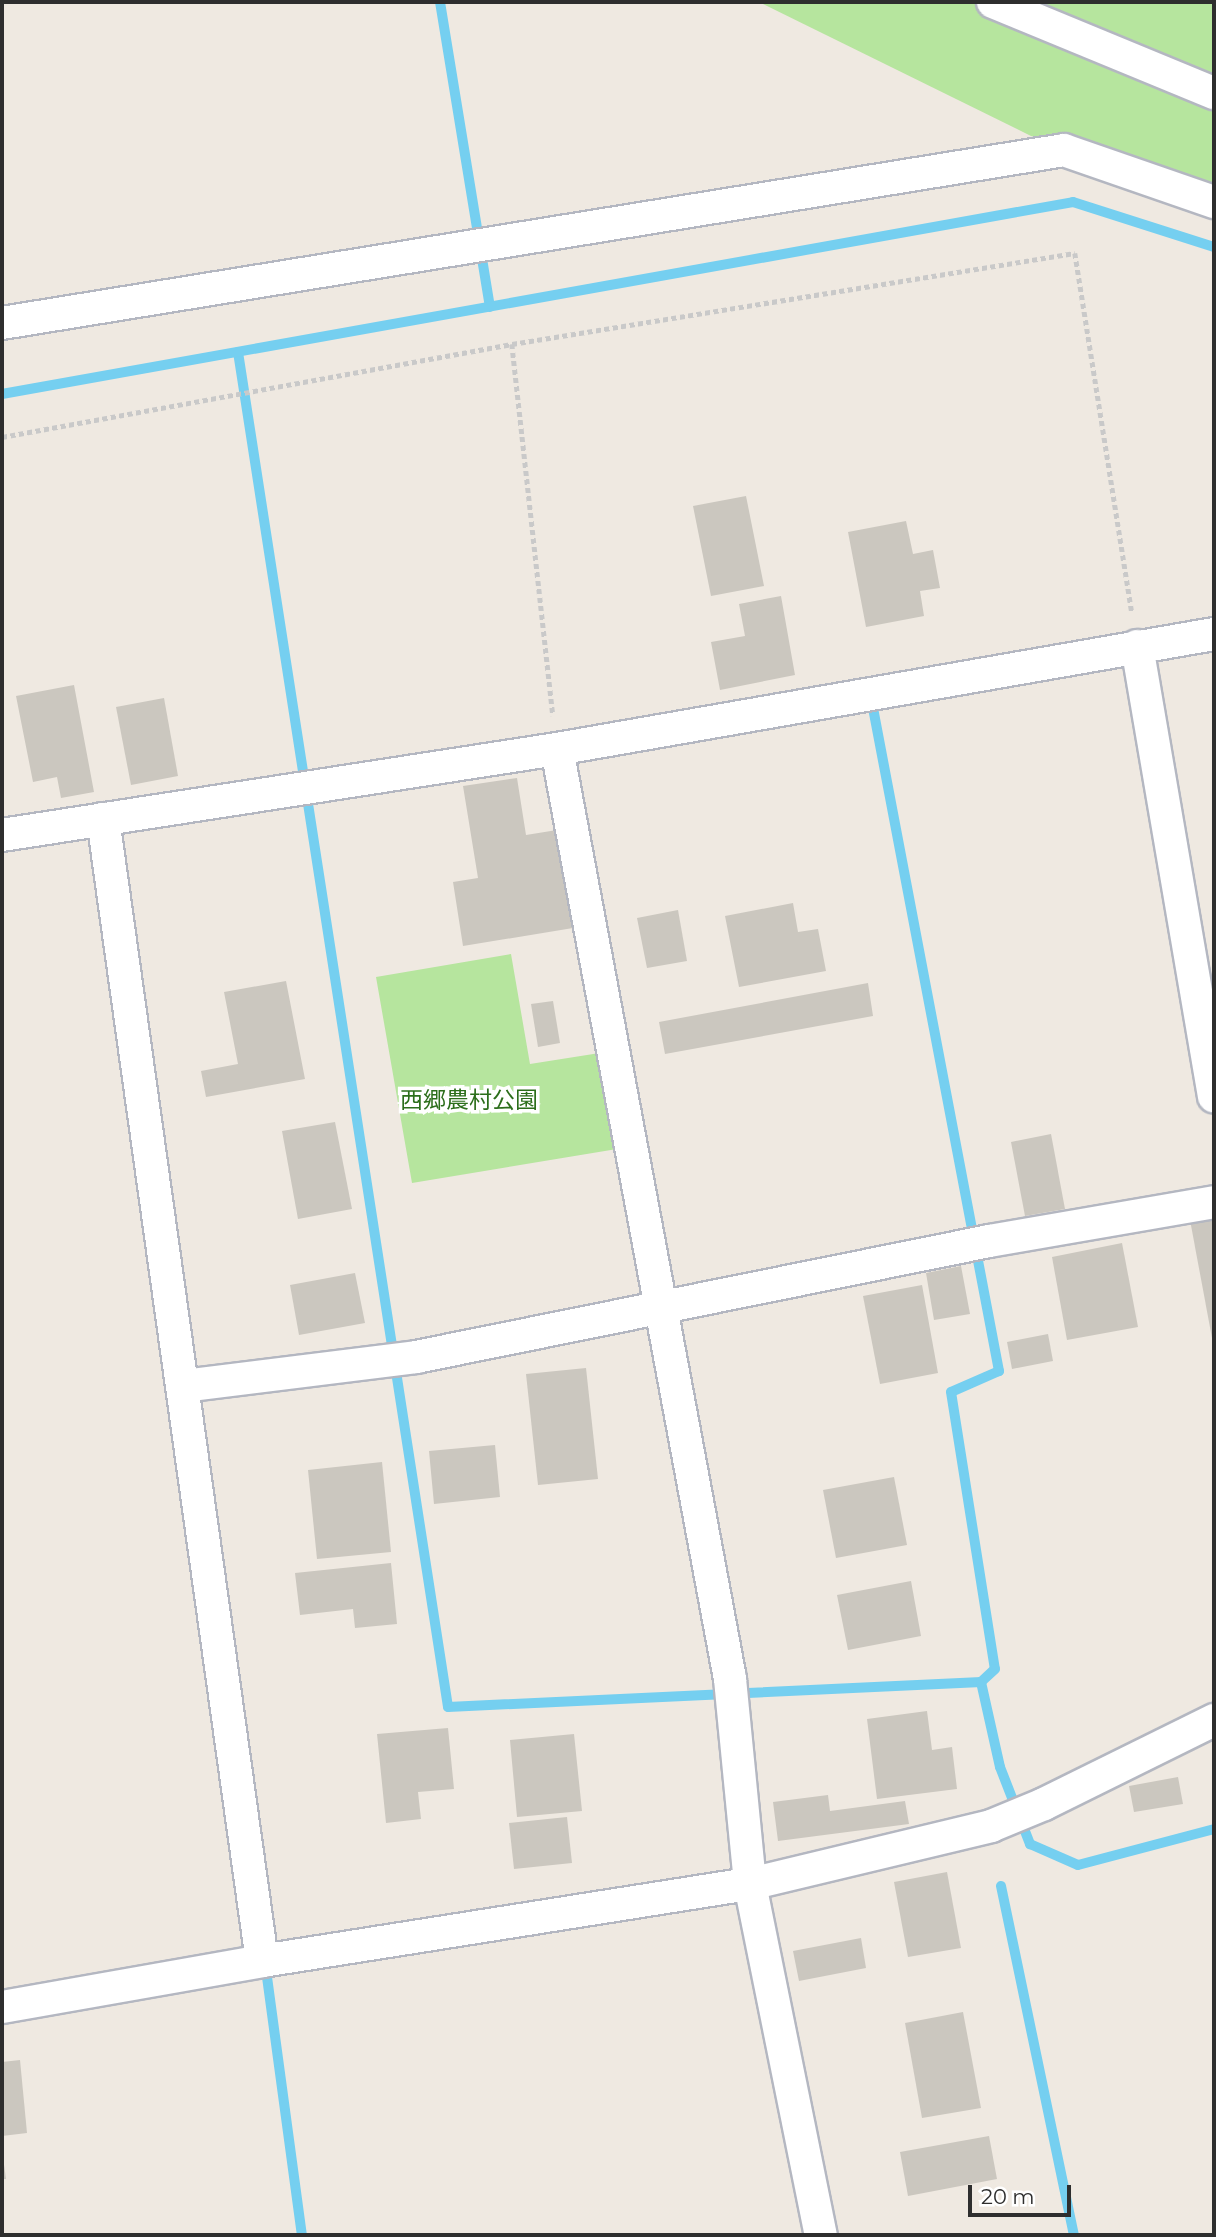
<!DOCTYPE html>
<meta charset="utf-8">
<style>
body{margin:0}
#map{position:relative;width:1216px;height:2237px;overflow:hidden;background:#efe9e1;font-family:Montserrat,"Noto Sans JP",sans-serif}
div>[style]{position:absolute}
[style*='--x']{left:calc(var(--x)*1px);top:calc(var(--y)*1px);width:calc(var(--w)*1px);rotate:calc(var(--a)*1deg)}
.green>*{inset:0;background:#b6e59e}
.stream>*{height:10px;margin:-5px;padding:0 5px;transform-origin:5px;border-radius:5px;background:#75cff0}
.building>*{inset:0;background:#cbc7bf}
.path>*{height:4.5px;margin-top:-2.25px;transform-origin:0;background:repeating-linear-gradient(90deg,#c9c9c9 0 5px,transparent 0 8.5px)}
.roads{filter:drop-shadow(2px 0 #b4b7c1) drop-shadow(-2px 0 #b4b7c1) drop-shadow(0 2px #b4b7c1) drop-shadow(0 -2px #b4b7c1)}
.minor>*{height:32px;margin:-16px;padding:0 16px;transform-origin:16px;border-radius:16px;background:#fff}
span{translate:-50% -50%;white-space:nowrap;text-align:center;line-height:1.15;-webkit-text-stroke:7px #fff;paint-order:stroke}
.park-label{font-size:23px;color:#2c6e1b}
.frame{position:absolute;inset:0;border:4px solid #2e2e2e;pointer-events:none}
.scale{position:absolute;left:968px;top:2185px;width:103px;height:32px;box-sizing:border-box;border:4px solid #2e2e2e;border-top:0;padding-left:9px;font-size:21px;line-height:24px;white-space:nowrap;color:#2e2e2e;-webkit-text-stroke:5px #fff;paint-order:stroke}
</style>
<div id="map">
<div class="green">
<div style="clip-path:polygon(759px 2px,1214px 2px,1214px 187px,1031px 136px)"></div>
<div style="clip-path:polygon(511px 954px,530px 1064px,606px 1052px,623px 1148px,412px 1183px,376px 977px)"></div>
</div>
<div class="stream">
<div style="--x:440;--y:2;--w:309;--a:80.7"></div>
<div style="--x:238;--y:352;--w:1371;--a:81.19"></div>
<div style="--x:448;--y:1707;--w:534;--a:-2.69"></div>
<div style="--x:981;--y:1682;--w:87;--a:77.4"></div>
<div style="--x:1000;--y:1767;--w:83;--a:68.7"></div>
<div style="--x:1030;--y:1844;--w:52;--a:23.6"></div>
<div style="--x:1078;--y:1865;--w:141;--a:-14.8"></div>
<div style="--x:2;--y:394;--w:1088;--a:-10.16"></div>
<div style="--x:1073;--y:202;--w:148;--a:17.7"></div>
<div style="--x:873;--y:708;--w:675;--a:79.24"></div>
<div style="--x:999;--y:1371;--w:52;--a:156.4"></div>
<div style="--x:951;--y:1392;--w:280;--a:81"></div>
<div style="--x:995;--y:1669;--w:19;--a:137"></div>
<div style="--x:1001;--y:1886;--w:357;--a:78.2"></div>
<div style="--x:267;--y:1977;--w:260;--a:82.3"></div>
</div>
<div class="building">
<div style="clip-path:polygon(746px 496px,764px 586px,711px 596px,693px 506px)"></div>
<div style="clip-path:polygon(906px 521px,913px 554px,933px 550px,940px 588px,920px 591px,924px 616px,866px 627px,848px 532px)"></div>
<div style="clip-path:polygon(781px 596px,795px 675px,720px 690px,711px 642px,745px 636px,739px 604px)"></div>
<div style="clip-path:polygon(74px 685px,94px 792px,61px 798px,57px 777px,33px 782px,16px 696px)"></div>
<div style="clip-path:polygon(164px 698px,178px 776px,131px 785px,116px 707px)"></div>
<div style="clip-path:polygon(517px 778px,526px 835px,557px 830px,573px 928px,463px 946px,453px 882px,478px 878px,463px 786px)"></div>
<div style="clip-path:polygon(793px 903px,798px 932px,818px 929px,826px 971px,739px 987px,725px 916px)"></div>
<div style="clip-path:polygon(678px 910px,687px 961px,647px 968px,637px 918px)"></div>
<div style="clip-path:polygon(286px 981px,305px 1079px,206px 1097px,201px 1071px,238px 1064px,224px 992px)"></div>
<div style="clip-path:polygon(868px 983px,873px 1016px,665px 1054px,659px 1022px)"></div>
<div style="clip-path:polygon(553px 1001px,560px 1043px,538px 1047px,531px 1004px)"></div>
<div style="clip-path:polygon(335px 1122px,352px 1209px,298px 1219px,282px 1131px)"></div>
<div style="clip-path:polygon(1051px 1134px,1065px 1209px,1025px 1216px,1011px 1142px)"></div>
<div style="clip-path:polygon(1214px 1215px,1214px 1338px,1212px 1338px,1190px 1220px)"></div>
<div style="clip-path:polygon(1122px 1243px,1138px 1327px,1067px 1340px,1052px 1257px)"></div>
<div style="clip-path:polygon(961px 1266px,970px 1314px,934px 1320px,926px 1273px)"></div>
<div style="clip-path:polygon(355px 1273px,365px 1323px,299px 1335px,290px 1285px)"></div>
<div style="clip-path:polygon(922px 1285px,938px 1373px,880px 1384px,863px 1296px)"></div>
<div style="clip-path:polygon(1048px 1334px,1053px 1361px,1012px 1369px,1007px 1342px)"></div>
<div style="clip-path:polygon(586px 1368px,598px 1479px,538px 1485px,526px 1374px)"></div>
<div style="clip-path:polygon(495px 1445px,500px 1497px,434px 1504px,429px 1451px)"></div>
<div style="clip-path:polygon(382px 1462px,391px 1552px,317px 1559px,308px 1470px)"></div>
<div style="clip-path:polygon(894px 1477px,907px 1545px,836px 1558px,823px 1490px)"></div>
<div style="clip-path:polygon(391px 1563px,397px 1624px,355px 1628px,353px 1609px,300px 1615px,295px 1573px)"></div>
<div style="clip-path:polygon(911px 1581px,921px 1636px,848px 1650px,837px 1595px)"></div>
<div style="clip-path:polygon(927px 1711px,932px 1750px,952px 1747px,957px 1789px,877px 1799px,867px 1719px)"></div>
<div style="clip-path:polygon(448px 1728px,454px 1789px,418px 1792px,421px 1819px,386px 1823px,377px 1734px)"></div>
<div style="clip-path:polygon(574px 1734px,582px 1811px,517px 1817px,510px 1740px)"></div>
<div style="clip-path:polygon(1178px 1777px,1183px 1804px,1134px 1812px,1129px 1786px)"></div>
<div style="clip-path:polygon(828px 1795px,830px 1811px,905px 1801px,909px 1824px,778px 1841px,773px 1802px)"></div>
<div style="clip-path:polygon(567px 1817px,572px 1863px,514px 1869px,509px 1823px)"></div>
<div style="clip-path:polygon(947px 1872px,961px 1948px,908px 1957px,894px 1882px)"></div>
<div style="clip-path:polygon(861px 1938px,866px 1968px,799px 1981px,793px 1951px)"></div>
<div style="clip-path:polygon(963px 2012px,981px 2108px,922px 2118px,905px 2023px)"></div>
<div style="clip-path:polygon(20px 2060px,27px 2133px,2px 2136px,2px 2062px)"></div>
<div style="clip-path:polygon(989px 2136px,997px 2179px,908px 2196px,900px 2152px)"></div>
<div style="clip-path:polygon(2px 2150px,6px 2179px,2px 2179px)"></div>
</div>
<div class="path">
<div style="--x:512;--y:344;--w:374;--a:83.7"></div>
<div style="--x:2;--y:437;--w:518;--a:-10.33"></div>
<div style="--x:512;--y:344;--w:570;--a:-9.18"></div>
<div style="--x:1075;--y:253;--w:365;--a:81"></div>
</div>
<div class="roads">
<div class="minor">
<div style="--x:993;--y:2;--w:239;--a:22.4"></div>
<div style="--x:2;--y:323;--w:1076;--a:-9.25"></div>
<div style="--x:1064;--y:150;--w:159;--a:19.1"></div>
<div style="--x:1137;--y:646;--w:457;--a:80.3"></div>
<div style="--x:557;--y:749;--w:946;--a:79.46"></div>
<div style="--x:730;--y:1679;--w:206;--a:84.4"></div>
<div style="--x:750;--y:1884;--w:358;--a:78.6"></div>
<div style="--x:103;--y:819;--w:1153;--a:82.07"></div>
<div style="--x:2;--y:835;--w:562;--a:-8.81"></div>
<div style="--x:557;--y:749;--w:667;--a:-9.93"></div>
<div style="--x:184;--y:1386;--w:234;--a:-7.1"></div>
<div style="--x:416;--y:1357;--w:585;--a:-11.44"></div>
<div style="--x:989;--y:1241;--w:228;--a:-9.8"></div>
<div style="--x:2;--y:2007;--w:264;--a:-10"></div>
<div style="--x:262;--y:1961;--w:494;--a:-9"></div>
<div style="--x:750;--y:1884;--w:248;--a:-13.5"></div>
<div style="--x:991;--y:1826;--w:57;--a:-22.5"></div>
<div style="--x:1044;--y:1804;--w:190;--a:-26.3"></div>
</div>
</div>
<div class="park-label">
<span style="left:469px;top:1100px">西郷農村公園</span>
</div>
<div class="frame"></div>
<div class="scale">20 m</div>
</div>
